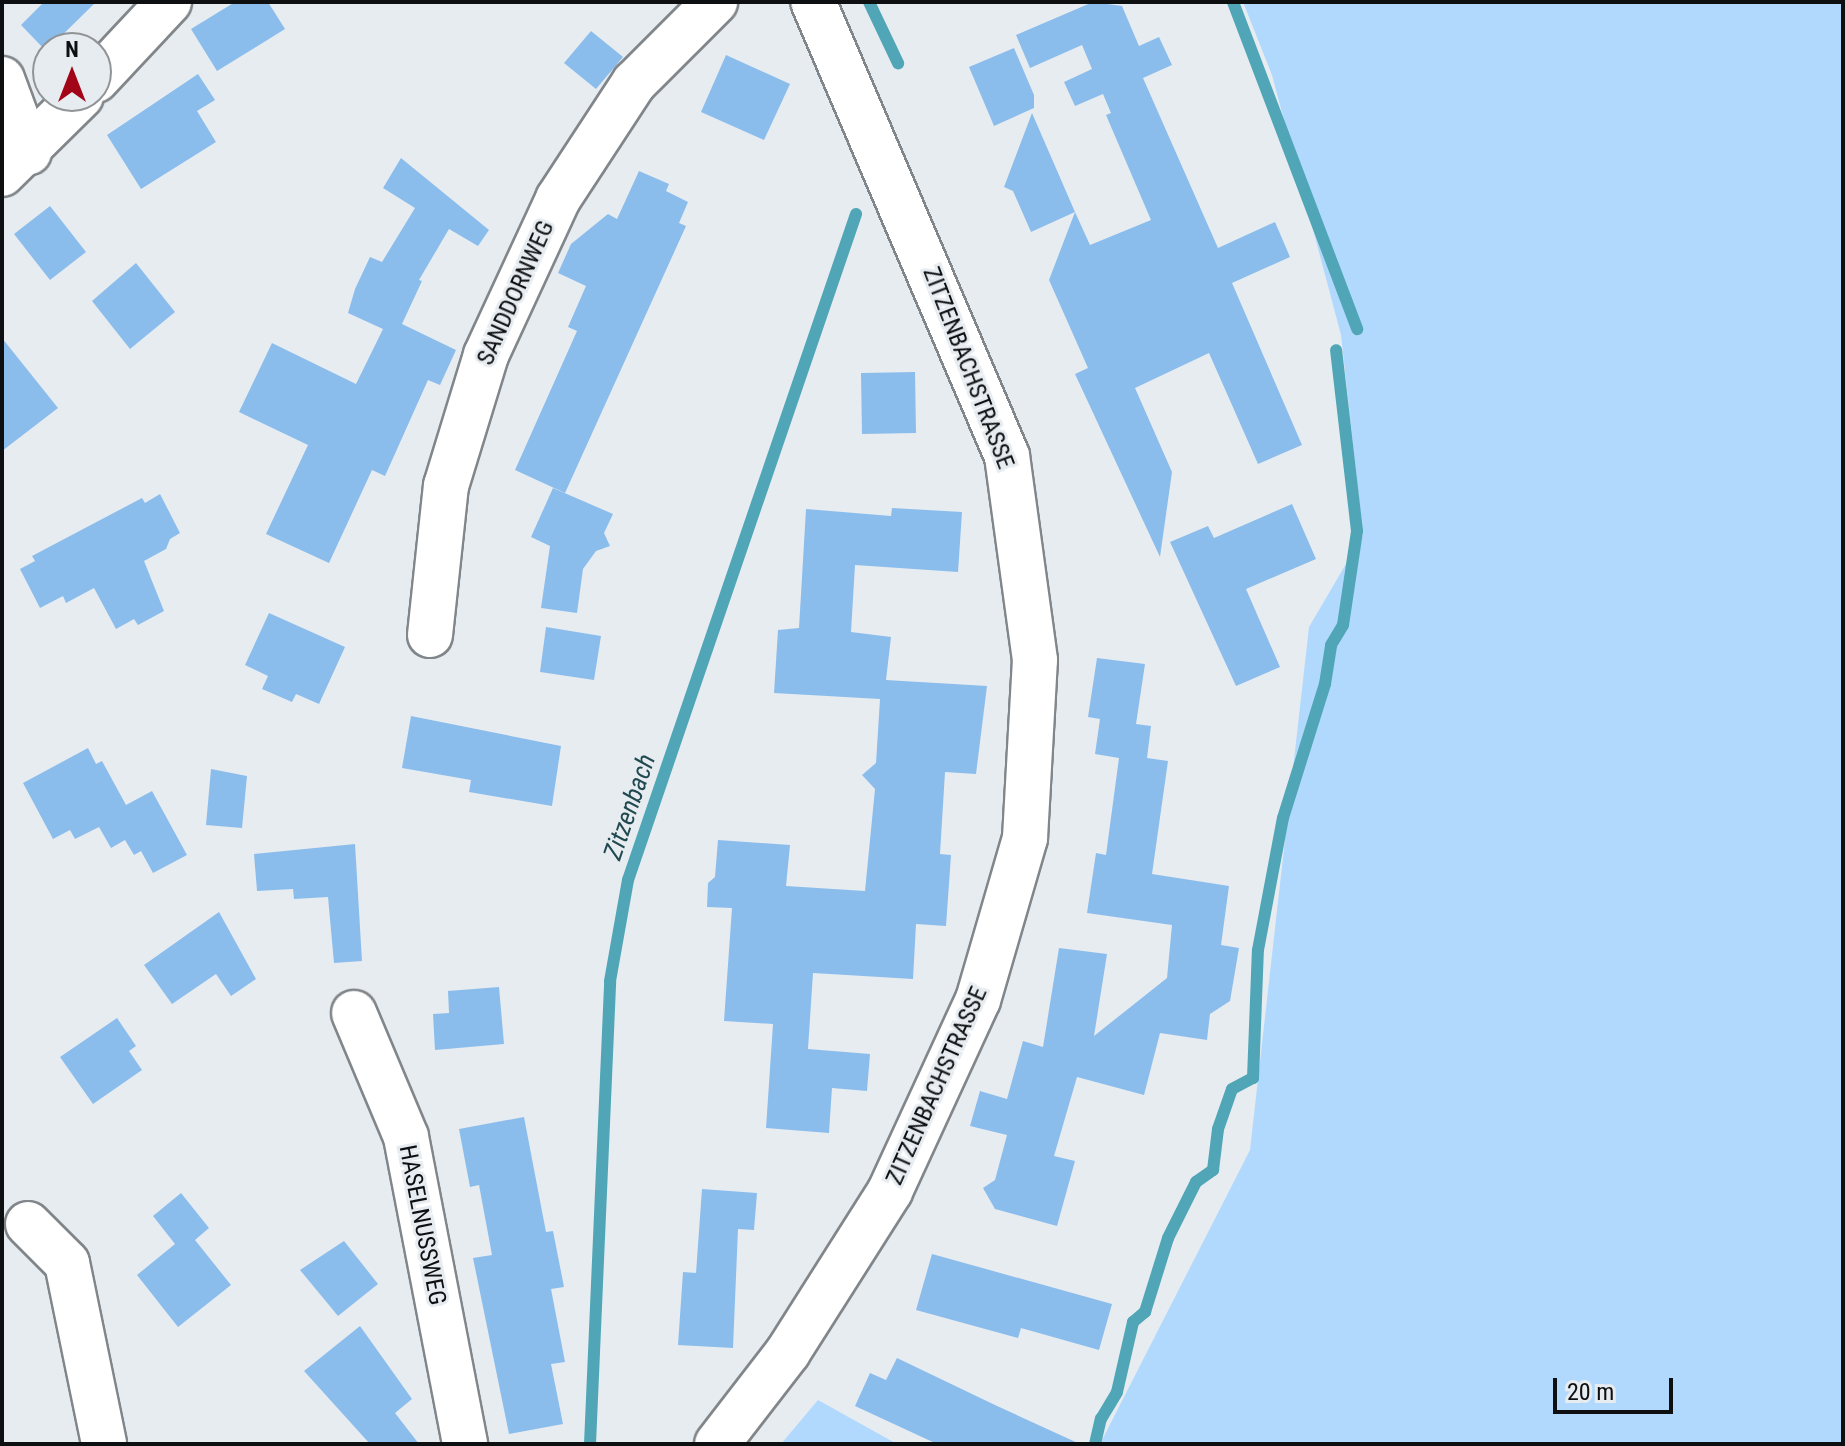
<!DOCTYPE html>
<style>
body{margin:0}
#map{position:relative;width:1845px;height:1446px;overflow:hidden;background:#e7ecf1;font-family:"Roboto Condensed",sans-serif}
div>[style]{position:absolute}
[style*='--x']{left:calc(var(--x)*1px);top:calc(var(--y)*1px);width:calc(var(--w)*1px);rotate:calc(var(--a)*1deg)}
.green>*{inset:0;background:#b1d9fe}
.stream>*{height:12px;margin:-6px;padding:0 6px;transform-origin:6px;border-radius:6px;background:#50a6b6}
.building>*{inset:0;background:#8bbdec}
.roads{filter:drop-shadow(2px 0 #81868a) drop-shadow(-2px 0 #81868a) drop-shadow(0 2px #81868a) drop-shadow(0 -2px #81868a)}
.minor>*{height:44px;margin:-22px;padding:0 22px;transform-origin:22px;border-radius:22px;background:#fff}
span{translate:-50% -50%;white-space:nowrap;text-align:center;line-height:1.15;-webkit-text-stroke:6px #e7ecf1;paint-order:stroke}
.street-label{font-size:24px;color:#0d0f11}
.water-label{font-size:26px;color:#214950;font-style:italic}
.frame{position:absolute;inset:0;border:4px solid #0d0f11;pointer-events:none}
.north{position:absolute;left:32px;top:32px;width:80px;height:80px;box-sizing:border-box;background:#e7ecf1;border:2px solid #909497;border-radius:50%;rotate:0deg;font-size:22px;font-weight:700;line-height:32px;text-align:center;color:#0d0f11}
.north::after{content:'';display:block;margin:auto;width:28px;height:36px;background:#a20517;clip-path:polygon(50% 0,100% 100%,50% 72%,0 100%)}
.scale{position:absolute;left:1553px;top:1378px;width:120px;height:36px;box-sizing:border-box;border:4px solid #0d0f11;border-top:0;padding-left:10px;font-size:24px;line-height:28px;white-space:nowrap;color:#0d0f11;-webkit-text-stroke:6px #e7ecf1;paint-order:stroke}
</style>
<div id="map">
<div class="green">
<div style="clip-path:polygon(1243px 2px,1843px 2px,1843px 1444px,1100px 1444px,1250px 1150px,1309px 627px,1363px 535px,1341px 335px,1272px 75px)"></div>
<div style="clip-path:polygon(818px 1400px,897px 1444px,781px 1444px)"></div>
</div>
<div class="stream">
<div style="--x:869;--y:2;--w:68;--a:64.6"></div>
<div style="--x:1233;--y:2;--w:350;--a:69.2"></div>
<div style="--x:590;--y:1444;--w:463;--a:-87.5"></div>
<div style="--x:610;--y:981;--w:103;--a:-79.9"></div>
<div style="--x:628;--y:880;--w:704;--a:-71.1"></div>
<div style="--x:1095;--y:1444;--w:26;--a:-77"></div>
<div style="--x:1101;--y:1419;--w:31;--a:-59"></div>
<div style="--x:1117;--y:1392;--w:72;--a:-77.1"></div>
<div style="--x:1133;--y:1322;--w:16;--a:-40"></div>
<div style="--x:1145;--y:1312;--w:77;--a:-72.7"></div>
<div style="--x:1168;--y:1238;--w:63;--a:-63.4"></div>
<div style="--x:1196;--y:1182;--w:21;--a:-35"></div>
<div style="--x:1213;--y:1170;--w:41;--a:-83"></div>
<div style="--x:1218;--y:1129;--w:42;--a:-70.7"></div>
<div style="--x:1232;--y:1089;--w:24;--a:-28"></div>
<div style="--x:1253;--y:1078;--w:128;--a:-87.8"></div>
<div style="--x:1258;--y:950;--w:134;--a:-79.3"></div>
<div style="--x:1283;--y:818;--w:140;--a:-72.6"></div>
<div style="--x:1325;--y:684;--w:39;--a:-81"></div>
<div style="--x:1331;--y:645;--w:23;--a:-59"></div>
<div style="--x:1343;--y:625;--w:95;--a:-81.5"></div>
<div style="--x:1357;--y:531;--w:182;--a:-96.6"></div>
</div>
<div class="building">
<div style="clip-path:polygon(44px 2px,96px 2px,46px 51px,21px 25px)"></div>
<div style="clip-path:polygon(235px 2px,268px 2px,285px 29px,217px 71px,191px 29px)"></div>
<div style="clip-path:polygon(1093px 2px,1122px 6px,1139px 46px,1159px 37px,1172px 65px,1143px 78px,1218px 248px,1275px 222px,1290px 257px,1232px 283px,1302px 445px,1258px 464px,1209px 353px,1135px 388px,1172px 472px,1160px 557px,1075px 374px,1088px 368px,1049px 280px,1075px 212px,1090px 245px,1151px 220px,1106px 115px,1111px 113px,1103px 94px,1075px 106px,1064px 82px,1092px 69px,1082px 45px,1030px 68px,1016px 35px)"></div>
<div style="clip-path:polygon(591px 31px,623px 57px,596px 89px,564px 63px)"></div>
<div style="clip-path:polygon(1014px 48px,1034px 95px,1034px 108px,994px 126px,969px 67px)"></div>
<div style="clip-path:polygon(726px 55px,790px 84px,764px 140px,701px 112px)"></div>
<div style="clip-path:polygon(198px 74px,215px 100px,197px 111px,216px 142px,141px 189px,107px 135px)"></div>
<div style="clip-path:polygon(1032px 113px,1075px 212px,1031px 232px,1013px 191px,1004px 187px)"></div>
<div style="clip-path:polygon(401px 158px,489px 230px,478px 246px,449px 229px,419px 280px,422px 281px,402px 324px,456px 350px,440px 385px,428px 380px,385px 476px,372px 470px,329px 563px,266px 534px,308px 445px,239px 412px,272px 343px,356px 384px,383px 329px,348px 313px,355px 289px,370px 257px,382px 262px,415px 208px,383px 188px)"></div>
<div style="clip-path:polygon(639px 171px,669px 184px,666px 191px,688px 202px,679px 223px,686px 226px,565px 493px,515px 470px,577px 331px,568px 327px,586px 286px,558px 273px,571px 244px,608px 214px,617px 219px)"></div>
<div style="clip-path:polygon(50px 206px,86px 252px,50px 280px,14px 234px)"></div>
<div style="clip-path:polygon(136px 263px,175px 312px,130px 349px,92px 301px)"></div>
<div style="clip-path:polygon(2px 338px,58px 408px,2px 451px)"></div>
<div style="clip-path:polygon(915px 372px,916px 433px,862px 434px,861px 373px)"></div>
<div style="clip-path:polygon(553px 488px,613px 514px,604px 533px,610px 546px,596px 551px,583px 569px,577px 613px,541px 608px,550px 546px,531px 537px)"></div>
<div style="clip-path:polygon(160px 494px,180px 533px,170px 539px,166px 549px,144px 561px,164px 611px,138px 625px,134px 619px,116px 629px,94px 588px,66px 603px,63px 596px,40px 608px,20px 569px,35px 561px,32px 556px,142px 498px,145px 503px)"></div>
<div style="clip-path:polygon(1292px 504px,1316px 559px,1246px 589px,1280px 667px,1236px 686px,1170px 542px,1208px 526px,1214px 538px)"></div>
<div style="clip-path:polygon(892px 508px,962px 512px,958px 572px,855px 565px,851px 632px,891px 637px,886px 680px,987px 686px,976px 774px,945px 772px,940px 854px,951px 855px,946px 926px,916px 924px,913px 979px,813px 973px,808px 1049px,870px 1054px,867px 1091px,832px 1088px,829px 1133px,766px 1128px,773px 1024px,724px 1021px,732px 908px,707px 907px,708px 883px,715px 877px,718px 840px,790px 845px,786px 886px,865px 891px,875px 789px,862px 775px,876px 763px,880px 699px,774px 693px,778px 630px,799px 628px,806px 509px,891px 516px)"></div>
<div style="clip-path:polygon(269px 613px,345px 647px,319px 704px,296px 694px,292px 702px,262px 689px,268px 676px,245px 665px)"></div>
<div style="clip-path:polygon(546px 627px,601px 636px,594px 680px,540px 672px)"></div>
<div style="clip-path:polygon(1097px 658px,1145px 664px,1136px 724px,1151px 726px,1147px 758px,1168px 761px,1152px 874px,1229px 886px,1221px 945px,1239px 948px,1230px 1001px,1210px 1014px,1207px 1040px,1160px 1033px,1144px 1095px,1077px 1077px,1054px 1156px,1075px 1161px,1057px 1226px,995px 1209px,983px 1188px,995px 1180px,1007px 1135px,970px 1126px,980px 1091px,1007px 1099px,1023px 1041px,1043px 1047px,1059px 948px,1107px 954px,1094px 1036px,1167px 978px,1172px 925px,1087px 913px,1096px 853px,1106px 855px,1119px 758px,1095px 754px,1100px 719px,1088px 717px)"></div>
<div style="clip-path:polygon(411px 716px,561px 746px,552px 806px,469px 792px,471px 780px,402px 768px)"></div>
<div style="clip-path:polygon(88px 748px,96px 764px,102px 761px,126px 805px,152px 791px,187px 855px,153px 873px,141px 851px,134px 855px,125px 840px,111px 848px,99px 827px,75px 839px,70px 830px,53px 839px,23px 783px)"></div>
<div style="clip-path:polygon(211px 769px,247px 776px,242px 828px,206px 825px)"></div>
<div style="clip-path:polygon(355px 844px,362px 961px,334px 963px,328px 897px,294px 899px,293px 889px,257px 891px,254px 854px)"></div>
<div style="clip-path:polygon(219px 912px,256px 979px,231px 996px,216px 974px,172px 1004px,144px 965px)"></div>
<div style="clip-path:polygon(499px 987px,504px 1044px,435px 1050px,433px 1014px,449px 1013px,448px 991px)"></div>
<div style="clip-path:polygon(117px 1018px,136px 1046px,129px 1051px,142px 1070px,93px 1104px,60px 1057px)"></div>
<div style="clip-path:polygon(524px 1117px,546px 1232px,553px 1231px,564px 1287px,551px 1289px,565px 1362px,551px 1364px,563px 1424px,509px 1434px,473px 1258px,492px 1255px,479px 1185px,470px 1187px,459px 1129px)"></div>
<div style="clip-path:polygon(702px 1189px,757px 1193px,754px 1230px,738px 1229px,733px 1348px,678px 1345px,683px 1272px,696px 1273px)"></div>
<div style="clip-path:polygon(181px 1193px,209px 1228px,195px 1240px,231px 1285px,178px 1327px,137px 1275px,175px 1244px,153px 1216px)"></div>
<div style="clip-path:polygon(344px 1241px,378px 1284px,338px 1316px,300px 1270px)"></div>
<div style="clip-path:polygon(932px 1254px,1112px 1304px,1099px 1350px,1021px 1328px,1018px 1338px,916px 1310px)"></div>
<div style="clip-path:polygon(360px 1326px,412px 1399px,395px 1413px,419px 1444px,370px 1444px,304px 1371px)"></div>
<div style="clip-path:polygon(897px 1358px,995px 1405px,1080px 1444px,937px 1444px,855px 1406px,870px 1373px,886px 1380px)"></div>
</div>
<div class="roads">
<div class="minor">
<div style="--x:2;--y:79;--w:78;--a:69.7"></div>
<div style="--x:96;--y:80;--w:107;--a:-46.9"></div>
<div style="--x:2;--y:174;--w:111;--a:-44.6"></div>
<div style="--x:430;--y:635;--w:150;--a:-83.9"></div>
<div style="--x:446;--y:486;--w:137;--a:-73"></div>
<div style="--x:486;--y:355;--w:172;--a:-65.2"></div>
<div style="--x:558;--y:199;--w:139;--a:-56.8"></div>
<div style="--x:634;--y:83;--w:115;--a:-45"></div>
<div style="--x:354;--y:1013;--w:134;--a:67.2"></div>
<div style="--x:406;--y:1137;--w:313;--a:79.1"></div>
<div style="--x:28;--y:1224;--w:55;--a:45"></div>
<div style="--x:67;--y:1263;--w:185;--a:78.4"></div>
<div style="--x:717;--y:1444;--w:116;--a:-52.3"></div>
<div style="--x:788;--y:1352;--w:191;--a:-57.6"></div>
<div style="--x:890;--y:1191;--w:210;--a:-65.3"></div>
<div style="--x:978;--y:1000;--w:169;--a:-73.8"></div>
<div style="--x:1025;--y:838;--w:178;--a:-86.8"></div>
<div style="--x:1035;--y:660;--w:206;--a:-97.8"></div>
<div style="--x:1007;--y:456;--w:494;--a:-113.1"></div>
</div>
</div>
<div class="street-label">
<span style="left:516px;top:293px;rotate:-66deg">SANDDORNWEG</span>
<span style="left:968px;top:368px;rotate:69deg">ZITZENBACHSTRASSE</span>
<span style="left:937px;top:1086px;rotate:-66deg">ZITZENBACHSTRASSE</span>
<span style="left:422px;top:1225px;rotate:79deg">HASELNUSSWEG</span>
</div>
<div class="water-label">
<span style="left:630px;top:807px;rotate:-71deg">Zitzenbach</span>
</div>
<div class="frame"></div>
<div class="north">N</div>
<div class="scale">20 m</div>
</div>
